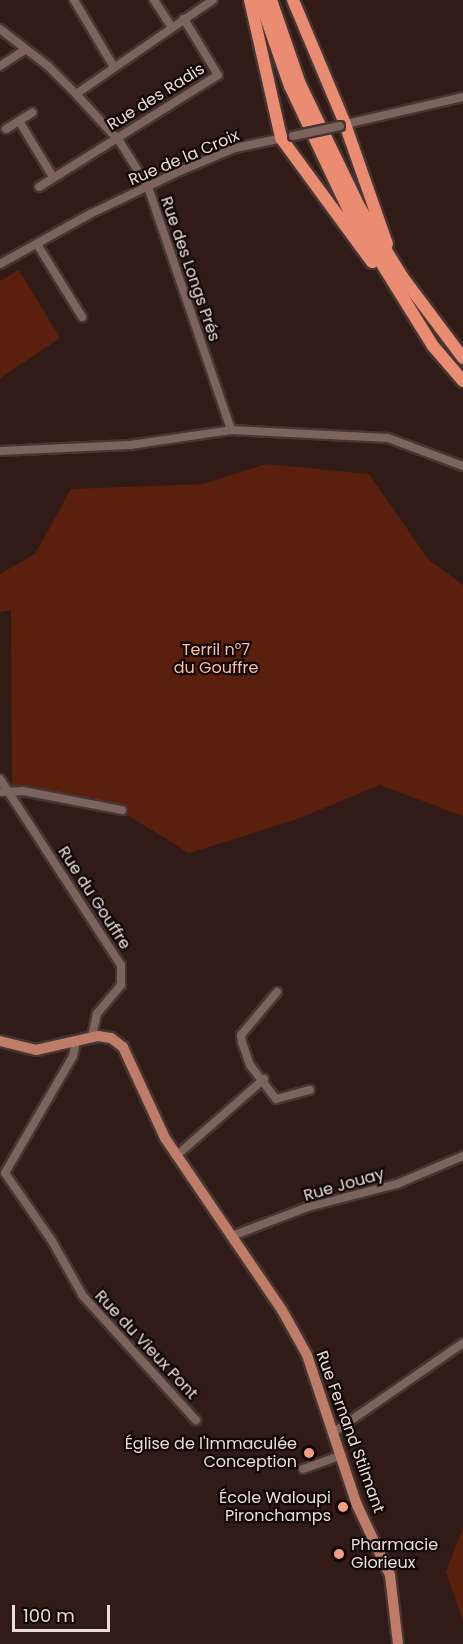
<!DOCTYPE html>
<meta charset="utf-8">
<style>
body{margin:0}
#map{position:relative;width:463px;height:1644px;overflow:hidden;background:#301b16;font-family:Poppins,sans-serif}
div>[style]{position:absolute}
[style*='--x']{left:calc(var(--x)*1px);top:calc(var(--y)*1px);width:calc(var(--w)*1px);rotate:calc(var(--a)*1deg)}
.green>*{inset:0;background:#5a1f0d}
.roads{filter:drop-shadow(2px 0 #463532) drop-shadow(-2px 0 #463532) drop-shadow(0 2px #463532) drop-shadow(0 -2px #463532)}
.minor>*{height:8px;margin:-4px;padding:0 4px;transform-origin:4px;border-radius:4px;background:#7c635c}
.major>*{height:10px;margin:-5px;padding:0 5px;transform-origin:5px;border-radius:5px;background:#be7c69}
.highway>*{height:12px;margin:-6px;padding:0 6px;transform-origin:6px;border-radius:6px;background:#ea8c71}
.bridges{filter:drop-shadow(2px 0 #463532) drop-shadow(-2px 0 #463532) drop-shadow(0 2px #463532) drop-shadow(0 -2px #463532)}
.minor-bridge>*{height:8px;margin:-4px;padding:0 4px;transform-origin:4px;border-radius:4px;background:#7c635c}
.dots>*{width:16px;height:16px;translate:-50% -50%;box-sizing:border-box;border:3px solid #110806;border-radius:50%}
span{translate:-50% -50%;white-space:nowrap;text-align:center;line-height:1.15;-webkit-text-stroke:4.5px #110806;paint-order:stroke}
.street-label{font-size:16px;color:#ebddd8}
.park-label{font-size:16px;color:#fcbba8}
.poi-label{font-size:16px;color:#ebddd8}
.right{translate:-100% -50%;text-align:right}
.left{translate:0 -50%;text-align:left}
.scale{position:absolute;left:12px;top:1605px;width:98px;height:27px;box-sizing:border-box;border:3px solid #ebddd8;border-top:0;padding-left:8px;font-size:18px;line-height:21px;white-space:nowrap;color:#ebddd8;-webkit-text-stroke:4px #110806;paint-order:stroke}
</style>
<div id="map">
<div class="green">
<div style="clip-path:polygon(19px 270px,60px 338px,0 378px,0 281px)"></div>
<div style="clip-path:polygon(266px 464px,369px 474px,428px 559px,463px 585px,463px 816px,380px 785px,295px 820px,189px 853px,124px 813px,12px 788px,11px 610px,0 612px,0 574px,35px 554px,71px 489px,203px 484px)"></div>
<div style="clip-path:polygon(463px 1528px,463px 1621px,446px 1572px)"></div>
</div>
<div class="roads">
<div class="minor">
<div style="--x:74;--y:0;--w:78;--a:59.2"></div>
<div style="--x:154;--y:0;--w:33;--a:57"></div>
<div style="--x:0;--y:29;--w:61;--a:37.6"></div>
<div style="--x:48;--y:66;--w:40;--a:45"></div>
<div style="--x:76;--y:94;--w:65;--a:47.5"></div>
<div style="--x:120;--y:142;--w:53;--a:58.1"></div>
<div style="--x:148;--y:187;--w:257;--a:71.1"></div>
<div style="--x:0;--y:66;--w:31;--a:-33"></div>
<div style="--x:76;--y:94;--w:166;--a:-34.5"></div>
<div style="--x:19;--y:121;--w:66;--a:58.7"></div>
<div style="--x:342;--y:125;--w:124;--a:-13"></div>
<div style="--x:6;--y:129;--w:31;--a:-32"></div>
<div style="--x:39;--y:187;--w:211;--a:-32"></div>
<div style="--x:218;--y:75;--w:66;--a:-121.3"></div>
<div style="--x:37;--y:244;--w:86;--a:58.3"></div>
<div style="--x:0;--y:264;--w:103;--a:-29.1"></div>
<div style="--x:90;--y:214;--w:100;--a:-25.5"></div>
<div style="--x:180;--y:171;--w:60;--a:-22.7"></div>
<div style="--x:235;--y:148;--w:59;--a:-11.7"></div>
<div style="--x:0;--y:451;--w:130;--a:-2.6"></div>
<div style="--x:130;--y:445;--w:102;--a:-8.4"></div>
<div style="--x:231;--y:430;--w:157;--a:2.9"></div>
<div style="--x:388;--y:438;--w:80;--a:20.5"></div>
<div style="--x:0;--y:779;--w:222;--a:57"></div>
<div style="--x:121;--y:965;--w:20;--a:90"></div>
<div style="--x:121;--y:985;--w:38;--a:130"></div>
<div style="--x:97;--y:1014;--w:23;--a:103"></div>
<div style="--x:0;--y:792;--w:23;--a:-2"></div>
<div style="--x:23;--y:791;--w:101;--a:10.9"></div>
<div style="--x:277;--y:992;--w:56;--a:129.9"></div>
<div style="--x:241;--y:1035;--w:7;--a:82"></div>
<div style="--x:242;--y:1042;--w:24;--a:71"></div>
<div style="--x:250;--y:1065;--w:43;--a:52.6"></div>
<div style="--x:276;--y:1099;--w:35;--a:-15"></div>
<div style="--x:76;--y:1041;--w:15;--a:101"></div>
<div style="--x:73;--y:1056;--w:135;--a:120.2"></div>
<div style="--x:5;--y:1173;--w:83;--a:55.3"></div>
<div style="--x:52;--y:1241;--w:63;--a:60.6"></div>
<div style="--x:83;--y:1296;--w:168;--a:47.7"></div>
<div style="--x:176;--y:1156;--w:117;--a:-41.2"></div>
<div style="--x:232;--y:1236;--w:81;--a:-20.9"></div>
<div style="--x:308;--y:1207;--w:92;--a:-14.5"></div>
<div style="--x:397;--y:1184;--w:72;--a:-23"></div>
<div style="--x:334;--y:1432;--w:157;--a:-34.6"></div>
<div style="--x:303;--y:1469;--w:41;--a:-19.7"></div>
</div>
<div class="major">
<div style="--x:0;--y:1041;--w:37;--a:14"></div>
<div style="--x:36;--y:1050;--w:64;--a:-12.7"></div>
<div style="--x:98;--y:1036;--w:13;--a:9"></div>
<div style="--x:111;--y:1038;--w:15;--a:37"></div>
<div style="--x:123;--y:1047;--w:100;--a:65.2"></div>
<div style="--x:165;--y:1138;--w:208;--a:55.8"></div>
<div style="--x:282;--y:1310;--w:51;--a:60.9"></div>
<div style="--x:307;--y:1355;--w:158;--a:71.6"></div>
<div style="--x:357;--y:1505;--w:77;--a:64.8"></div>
<div style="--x:390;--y:1575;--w:69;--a:83.4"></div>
</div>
<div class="highway">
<div style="--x:250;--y:0;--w:141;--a:77.3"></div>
<div style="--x:281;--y:138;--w:154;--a:53.7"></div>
<div style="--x:260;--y:0;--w:91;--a:70.8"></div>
<div style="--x:290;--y:86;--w:138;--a:64.7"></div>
<div style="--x:349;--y:211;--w:159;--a:58.1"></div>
<div style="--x:433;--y:346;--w:46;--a:49.4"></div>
<div style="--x:271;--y:0;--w:89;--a:71"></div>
<div style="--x:300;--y:84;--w:138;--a:64.2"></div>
<div style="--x:360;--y:208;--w:82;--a:58.4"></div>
<div style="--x:403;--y:278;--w:100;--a:53.1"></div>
<div style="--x:293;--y:0;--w:134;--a:67.2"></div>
<div style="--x:345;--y:124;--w:127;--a:70.7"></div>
</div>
</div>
<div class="bridges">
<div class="minor-bridge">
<div style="--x:293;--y:136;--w:48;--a:-12"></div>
</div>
</div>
<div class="dots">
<div style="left:309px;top:1453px;background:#f49e86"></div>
<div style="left:343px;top:1507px;background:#f49e86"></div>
<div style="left:339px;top:1554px;background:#f49e86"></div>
</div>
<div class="street-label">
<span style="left:156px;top:97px;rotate:-32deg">Rue des Radis</span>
<span style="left:184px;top:158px;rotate:-23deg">Rue de la Croix</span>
<span style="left:190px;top:269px;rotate:71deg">Rue des Longs Prés</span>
<span style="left:94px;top:898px;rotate:57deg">Rue du Gouffre</span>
<span style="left:344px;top:1185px;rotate:-16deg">Rue Jouay</span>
<span style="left:146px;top:1345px;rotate:47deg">Rue du Vieux Pont</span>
<span style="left:350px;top:1432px;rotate:70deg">Rue Fernand Stilmant</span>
</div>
<div class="park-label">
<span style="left:216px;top:659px">Terril n°7<br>du Gouffre</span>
</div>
<div class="poi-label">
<span class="right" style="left:297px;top:1453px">Église de l'Immaculée<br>Conception</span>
<span class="right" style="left:331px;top:1507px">École Waloupi<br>Pironchamps</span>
<span class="left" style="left:351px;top:1554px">Pharmacie<br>Glorieux</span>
</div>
<div class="scale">100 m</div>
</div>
